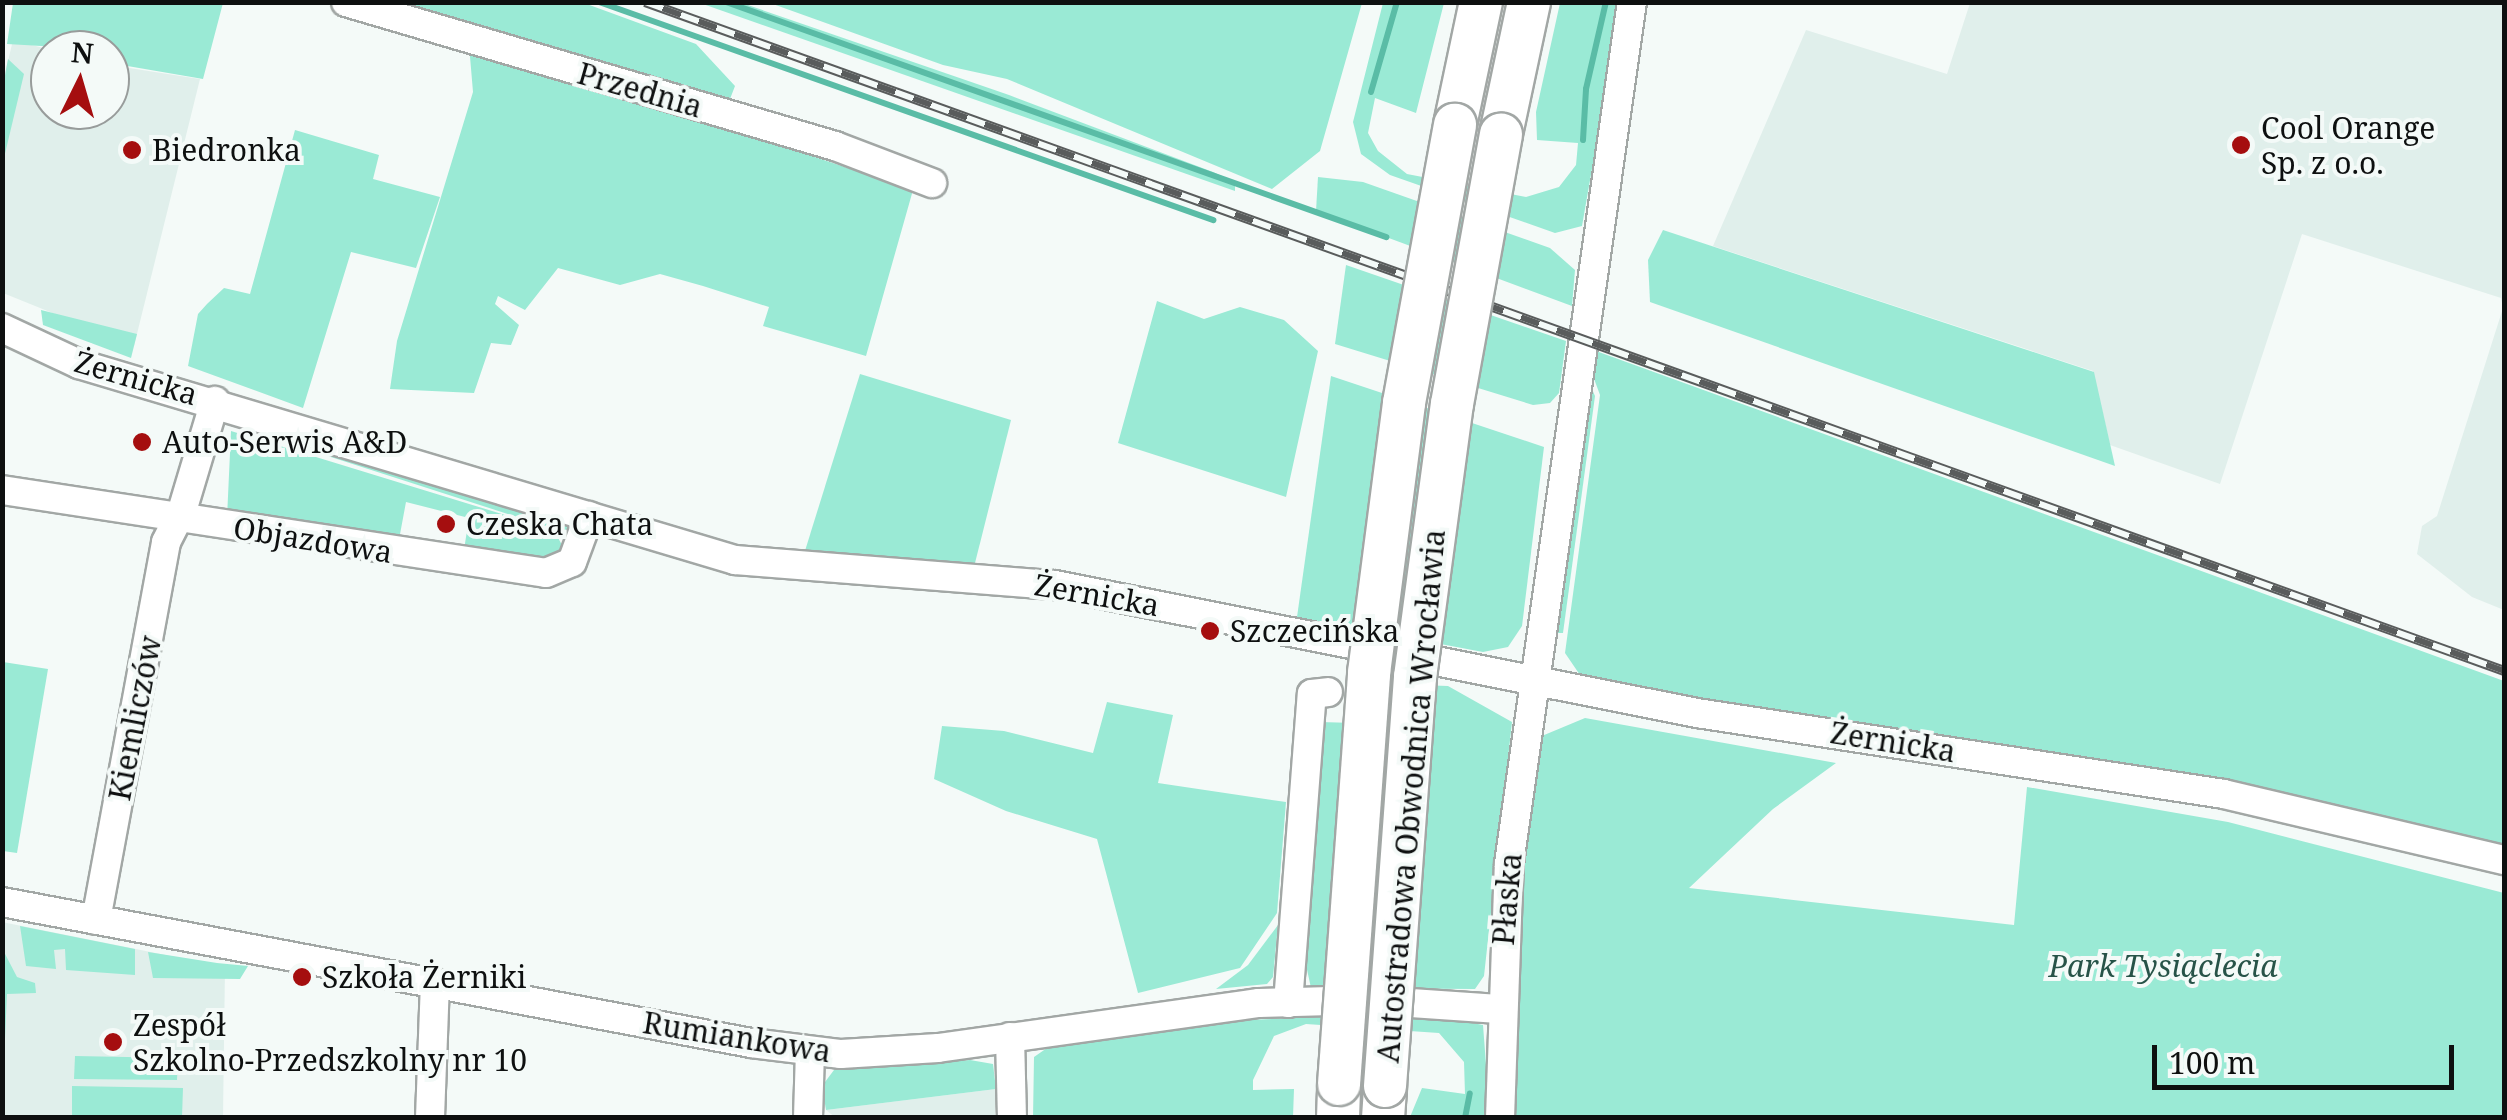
<!DOCTYPE html>
<meta charset="utf-8">
<style>
body{margin:0}
#map{position:relative;width:2507px;height:1120px;overflow:hidden;background:#f4faf8;font-family:"Noto Serif",serif}
div>[style]{position:absolute}
[style*='--x']{left:calc(var(--x)*1px);top:calc(var(--y)*1px);width:calc(var(--w)*1px);rotate:calc(var(--a)*1deg)}
.built>*{inset:0;background:#e0efeb}
.green>*{inset:0;background:#9aead5}
.stream>*{height:6px;margin:-3px;padding:0 3px;transform-origin:3px;border-radius:3px;background:#5abca6}
.roads{filter:drop-shadow(2px 0 #a2a7a5) drop-shadow(-2px 0 #a2a7a5) drop-shadow(0 2px #a2a7a5) drop-shadow(0 -2px #a2a7a5)}
.minor>*{height:28px;margin:-14px;padding:0 14px;transform-origin:14px;border-radius:14px;background:#fff}
.highway>*{height:42px;margin:-21px;padding:0 21px;transform-origin:21px;border-radius:21px;background:#fff}
.rail>*{height:10px;margin-top:-5px;transform-origin:0;background:repeating-linear-gradient(90deg,#f4faf8 0 19px,#595c5c 0 38px);box-sizing:border-box;border-block:2px solid #595c5c}
.bridges{filter:drop-shadow(2px 0 #a2a7a5) drop-shadow(-2px 0 #a2a7a5) drop-shadow(0 2px #a2a7a5) drop-shadow(0 -2px #a2a7a5)}
.highway-bridge>*{height:42px;margin:-21px;padding:0 21px;transform-origin:21px;border-radius:21px;background:#fff}
.dots>*{width:28px;height:28px;translate:-50% -50%;box-sizing:border-box;border:5px solid #f4faf8;border-radius:50%}
span{translate:-50% -50%;white-space:nowrap;text-align:center;line-height:1.15;-webkit-text-stroke:8px #f4faf8;paint-order:stroke}
.street-label{font-size:30px;color:#0e1010}
.poi-label{font-size:30px;color:#0e1010}
.left{translate:0 -50%;text-align:left}
.park-label{font-size:30px;color:#275348;font-style:italic}
.frame{position:absolute;inset:0;border:5px solid #0e1010;pointer-events:none}
.north{position:absolute;left:30px;top:30px;width:100px;height:100px;box-sizing:border-box;background:#f4faf8;border:2px solid #989c9b;border-radius:50%;rotate:5deg;font-size:28px;font-weight:700;line-height:40px;text-align:center;color:#0e1010}
.north::after{content:'';display:block;margin:auto;width:35px;height:45px;background:#a50e0f;clip-path:polygon(50% 0,100% 100%,50% 72%,0 100%)}
.scale{position:absolute;left:2152px;top:1045px;width:302px;height:45px;box-sizing:border-box;border:5px solid #0e1010;border-top:0;padding-left:12px;font-size:30px;line-height:35px;white-space:nowrap;color:#0e1010;-webkit-text-stroke:8px #f4faf8;paint-order:stroke}
</style>
<div id="map">
<div class="built">
<div style="clip-path:polygon(1970px 3px,2504px 3px,2504px 610px,2472px 597px,2417px 554px,2422px 526px,2437px 516px,2503px 308px,2501px 298px,2302px 234px,2220px 484px,2110px 445px,2093px 371px,1713px 246px,1806px 30px,1947px 74px)"></div>
<div style="clip-path:polygon(13px 40px,51px 50px,50px 110px,110px 110px,110px 65px,200px 79px,134px 346px,3px 293px,2px 86px)"></div>
<div style="clip-path:polygon(2px 922px,225px 967px,223px 1117px,3px 1117px)"></div>
<div style="clip-path:polygon(996px 1089px,995px 1117px,836px 1118px,826px 1110px)"></div>
</div>
<div class="green">
<div style="clip-path:polygon(13px 3px,13px 2px,223px 3px,203px 79px,110px 63px,110px 50px,7px 44px)"></div>
<div style="clip-path:polygon(378px 3px,584px 3px,696px 44px,735px 86px,720px 125px,913px 190px,866px 356px,763px 326px,769px 307px,703px 286px,660px 274px,620px 285px,558px 268px,525px 310px,498px 296px,495px 304px,519px 325px,511px 345px,491px 343px,474px 393px,390px 389px,397px 341px,473px 92px,468px 33px)"></div>
<div style="clip-path:polygon(700px 3px,742px 3px,1009px 95px,1213px 172px,1235px 182px,1235px 191px)"></div>
<div style="clip-path:polygon(770px 3px,1362px 3px,1320px 151px,1272px 189px,1007px 79px,943px 65px)"></div>
<div style="clip-path:polygon(1383px 3px,1444px 3px,1416px 113px,1375px 98px,1368px 133px,1378px 151px,1407px 174px,1526px 197px,1559px 187px,1576px 165px,1578px 143px,1537px 140px,1536px 112px,1560px 3px,1621px 3px,1582px 226px,1555px 233px,1390px 175px,1361px 154px,1353px 122px)"></div>
<div style="clip-path:polygon(8px 59px,24px 74px,3px 162px,3px 86px)"></div>
<div style="clip-path:polygon(295px 130px,379px 155px,373px 179px,440px 197px,416px 268px,351px 252px,303px 408px,188px 366px,198px 314px,207px 304px,224px 288px,250px 294px)"></div>
<div style="clip-path:polygon(1318px 177px,1363px 182px,1550px 248px,1575px 270px,1572px 306px,1316px 211px)"></div>
<div style="clip-path:polygon(1663px 230px,2094px 372px,2115px 466px,1650px 302px,1648px 260px)"></div>
<div style="clip-path:polygon(1346px 265px,1566px 341px,1559px 393px,1550px 403px,1533px 405px,1335px 344px)"></div>
<div style="clip-path:polygon(1157px 301px,1204px 319px,1240px 307px,1284px 320px,1318px 351px,1286px 497px,1118px 443px)"></div>
<div style="clip-path:polygon(41px 310px,137px 334px,131px 358px,43px 325px)"></div>
<div style="clip-path:polygon(1596px 351px,2504px 681px,2504px 848px,2224px 778px,1636px 692px,1580px 675px,1565px 653px,1600px 395px,1593px 376px)"></div>
<div style="clip-path:polygon(860px 374px,1011px 420px,975px 563px,804px 554px)"></div>
<div style="clip-path:polygon(1331px 376px,1544px 447px,1522px 626px,1508px 647px,1483px 652px,1297px 617px)"></div>
<div style="clip-path:polygon(1588px 380px,1595px 396px,1563px 633px,1551px 633px)"></div>
<div style="clip-path:polygon(226px 417px,565px 521px,570px 534px,219px 421px)"></div>
<div style="clip-path:polygon(231px 431px,554px 530px,564px 549px,538px 562px,463px 556px,469px 518px,406px 502px,398px 545px,227px 518px)"></div>
<div style="clip-path:polygon(3px 662px,48px 669px,17px 853px,3px 851px)"></div>
<div style="clip-path:polygon(1392px 684px,1448px 686px,1512px 722px,1484px 976px,1475px 989px,1311px 988px,1306px 965px,1300px 964px,1320px 722px,1389px 724px)"></div>
<div style="clip-path:polygon(1107px 702px,1173px 715px,1158px 783px,1286px 802px,1277px 913px,1240px 968px,1138px 993px,1097px 839px,1006px 811px,934px 779px,942px 726px,1004px 731px,1093px 753px)"></div>
<div style="clip-path:polygon(1585px 718px,1836px 763px,1773px 809px,1689px 888px,2014px 925px,2027px 787px,2228px 822px,2504px 893px,2504px 1117px,1509px 1118px,1509px 969px,1537px 738px)"></div>
<div style="clip-path:polygon(1278px 925px,1273px 977px,1267px 984px,1216px 989px,1248px 965px)"></div>
<div style="clip-path:polygon(20px 926px,135px 949px,135px 975px,66px 970px,65px 949px,54px 950px,56px 969px,26px 966px)"></div>
<div style="clip-path:polygon(3px 950px,17px 977px,35px 983px,36px 993px,7px 994px,3px 1084px)"></div>
<div style="clip-path:polygon(148px 952px,217px 963px,248px 966px,240px 979px,153px 978px)"></div>
<div style="clip-path:polygon(1422px 1013px,1483px 1025px,1490px 1117px,1410px 1117px,1422px 1088px,1465px 1094px,1464px 1062px,1439px 1033px,1306px 1024px,1274px 1036px,1253px 1080px,1253px 1090px,1294px 1089px,1293px 1117px,1033px 1118px,1034px 1057px,1047px 1048px,1195px 1022px)"></div>
<div style="clip-path:polygon(75px 1056px,178px 1058px,177px 1080px,74px 1079px)"></div>
<div style="clip-path:polygon(970px 1060px,993px 1064px,996px 1089px,826px 1110px,822px 1086px,834px 1070px)"></div>
<div style="clip-path:polygon(72px 1086px,183px 1088px,182px 1117px,72px 1117px)"></div>
</div>
<div class="stream">
<div style="--x:599;--y:2;--w:652;--a:19.55"></div>
<div style="--x:726;--y:2;--w:701;--a:19.6"></div>
<div style="--x:1371;--y:92;--w:94;--a:-73.9"></div>
<div style="--x:1583;--y:140;--w:51;--a:-86.6"></div>
<div style="--x:1586;--y:89;--w:89;--a:-77.1"></div>
<div style="--x:1465;--y:1118;--w:25;--a:-79"></div>
</div>
<div class="roads">
<div class="minor">
<div style="--x:346;--y:2;--w:510;--a:16.41"></div>
<div style="--x:835;--y:146;--w:104;--a:20.9"></div>
<div style="--x:2;--y:328;--w:85;--a:25.1"></div>
<div style="--x:79;--y:364;--w:685;--a:16.64"></div>
<div style="--x:735;--y:560;--w:321;--a:4.5"></div>
<div style="--x:1055;--y:585;--w:655;--a:11.28"></div>
<div style="--x:1697;--y:713;--w:533;--a:8.74"></div>
<div style="--x:2224;--y:794;--w:288;--a:13.3"></div>
<div style="--x:2;--y:490;--w:550;--a:8.67"></div>
<div style="--x:546;--y:573;--w:28;--a:-23"></div>
<div style="--x:572;--y:562;--w:49;--a:-69.7"></div>
<div style="--x:2;--y:902;--w:762;--a:10.66"></div>
<div style="--x:751;--y:1043;--w:91;--a:7"></div>
<div style="--x:841;--y:1054;--w:97;--a:-3.5"></div>
<div style="--x:938;--y:1048;--w:324;--a:-8"></div>
<div style="--x:1259;--y:1003;--w:108;--a:-1.6"></div>
<div style="--x:1367;--y:1000;--w:132;--a:3.9"></div>
<div style="--x:96;--y:920;--w:384;--a:-79.5"></div>
<div style="--x:166;--y:542;--w:35;--a:-63"></div>
<div style="--x:182;--y:511;--w:115;--a:-73.3"></div>
<div style="--x:1288;--y:1003;--w:310;--a:-85.6"></div>
<div style="--x:1312;--y:694;--w:16;--a:-7"></div>
<div style="--x:1010;--y:1037;--w:81;--a:88.6"></div>
<div style="--x:430;--y:1118;--w:135;--a:-87.9"></div>
<div style="--x:808;--y:1118;--w:67;--a:-88.3"></div>
<div style="--x:1500;--y:1118;--w:254;--a:-88"></div>
<div style="--x:1509;--y:864;--w:871;--a:-81.88"></div>
</div>
<div class="highway">
<div style="--x:1455;--y:125;--w:126;--a:-78.1"></div>
<div style="--x:1501;--y:134;--w:135;--a:-78"></div>
<div style="--x:1338;--y:1118;--w:34;--a:-88"></div>
<div style="--x:1383;--y:1118;--w:32;--a:-86"></div>
</div>
</div>
<div class="rail">
<div style="--x:645;--y:2;--w:1976;--a:19.79"></div>
</div>
<div class="bridges">
<div class="highway-bridge">
<div style="--x:1339;--y:1084;--w:412;--a:-85.8"></div>
<div style="--x:1369;--y:673;--w:272;--a:-82.6"></div>
<div style="--x:1404;--y:403;--w:283;--a:-79.6"></div>
<div style="--x:1385;--y:1086;--w:410;--a:-85.8"></div>
<div style="--x:1415;--y:677;--w:275;--a:-82.3"></div>
<div style="--x:1452;--y:404;--w:274;--a:-79.7"></div>
</div>
</div>
<div class="dots">
<div style="left:2241px;top:145px;background:#a50e0f"></div>
<div style="left:132px;top:150px;background:#a50e0f"></div>
<div style="left:142px;top:442px;background:#a50e0f"></div>
<div style="left:446px;top:524px;background:#a50e0f"></div>
<div style="left:1210px;top:631px;background:#a50e0f"></div>
<div style="left:302px;top:977px;background:#a50e0f"></div>
<div style="left:113px;top:1042px;background:#a50e0f"></div>
</div>
<div class="street-label">
<span style="left:640px;top:90px;rotate:16deg">Przednia</span>
<span style="left:136px;top:378px;rotate:16deg">Żernicka</span>
<span style="left:313px;top:540px;rotate:9deg">Objazdowa</span>
<span style="left:1097px;top:595px;rotate:10deg">Żernicka</span>
<span style="left:135px;top:718px;rotate:-79deg">Kiemliczów</span>
<span style="left:1893px;top:742px;rotate:9deg">Żernicka</span>
<span style="left:1411px;top:796px;rotate:-85deg">Autostradowa Obwodnica Wrocławia</span>
<span style="left:1507px;top:899px;rotate:-85deg">Płaska</span>
<span style="left:737px;top:1037px;rotate:9deg">Rumiankowa</span>
</div>
<div class="poi-label">
<span class="left" style="left:2261px;top:145px">Cool Orange<br>Sp. z o.o.</span>
<span class="left" style="left:152px;top:150px">Biedronka</span>
<span class="left" style="left:162px;top:442px">Auto-Serwis A&amp;D</span>
<span class="left" style="left:466px;top:524px">Czeska Chata</span>
<span class="left" style="left:1230px;top:631px">Szczecińska</span>
<span class="left" style="left:322px;top:977px">Szkoła Żerniki</span>
<span class="left" style="left:133px;top:1042px">Zespół<br>Szkolno-Przedszkolny nr 10</span>
</div>
<div class="park-label">
<span style="left:2163px;top:966px">Park Tysiąclecia</span>
</div>
<div class="frame"></div>
<div class="north">N</div>
<div class="scale">100 m</div>
</div>
